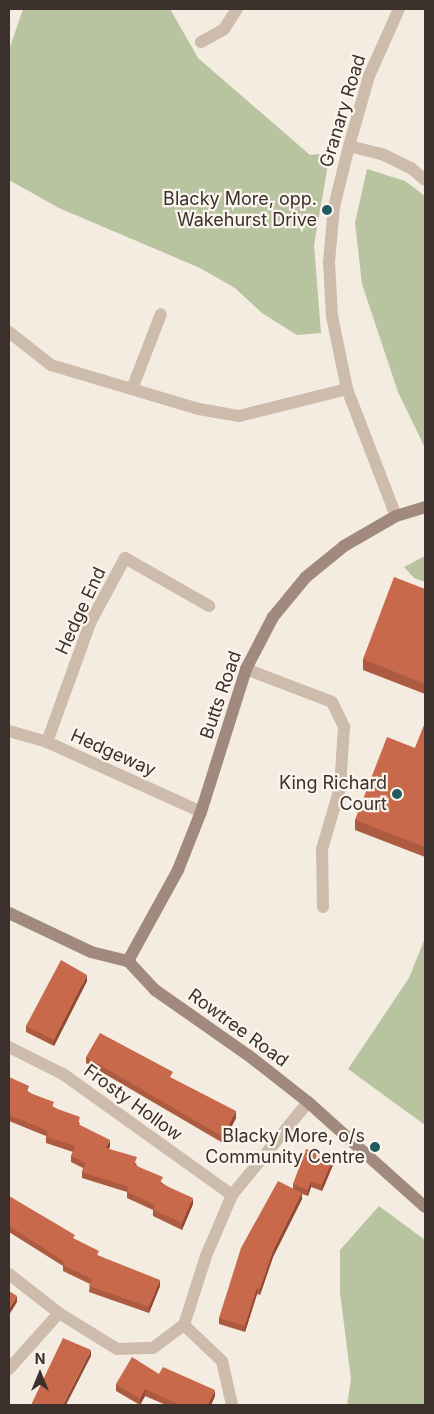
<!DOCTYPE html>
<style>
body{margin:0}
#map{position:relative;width:434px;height:1414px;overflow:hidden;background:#f4ebe1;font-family:Inter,sans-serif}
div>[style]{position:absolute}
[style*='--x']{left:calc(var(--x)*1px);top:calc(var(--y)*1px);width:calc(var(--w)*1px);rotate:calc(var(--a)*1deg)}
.green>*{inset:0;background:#b8c4a0}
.street>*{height:12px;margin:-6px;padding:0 6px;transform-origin:6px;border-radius:6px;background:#cdbbac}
.secondary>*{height:12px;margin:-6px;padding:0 6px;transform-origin:6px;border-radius:6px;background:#a18a7d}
.wall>*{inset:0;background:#ac5a40}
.shaded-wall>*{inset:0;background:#8c4a34}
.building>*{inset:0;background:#c8694b}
.dots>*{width:14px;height:14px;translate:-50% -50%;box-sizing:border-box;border:2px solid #fbf5ee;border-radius:50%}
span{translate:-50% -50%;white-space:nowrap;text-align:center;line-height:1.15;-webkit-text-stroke:4.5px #fbf5ee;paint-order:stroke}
.street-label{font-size:18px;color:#3b302b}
.poi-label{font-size:18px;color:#3b302b}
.right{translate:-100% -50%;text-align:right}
.frame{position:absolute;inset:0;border:10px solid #3b302b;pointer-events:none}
.north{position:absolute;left:15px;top:1349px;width:50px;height:50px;-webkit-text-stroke:4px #fbf5ee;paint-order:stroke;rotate:0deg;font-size:14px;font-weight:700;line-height:20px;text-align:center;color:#3b302b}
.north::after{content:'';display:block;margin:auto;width:18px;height:22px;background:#3b302b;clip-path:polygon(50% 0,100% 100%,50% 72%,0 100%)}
</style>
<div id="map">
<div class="green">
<div style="clip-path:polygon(23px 9px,170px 9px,198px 58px,310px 155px,330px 153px,314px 245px,321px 333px,297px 335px,262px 313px,235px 288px,200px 268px,59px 208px,9px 180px,9px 50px)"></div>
<div style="clip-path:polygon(367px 169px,405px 181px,425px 196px,425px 448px,398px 392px,362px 284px,355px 223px)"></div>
<div style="clip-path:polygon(425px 556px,425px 582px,414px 578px,404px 567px)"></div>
<div style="clip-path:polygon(425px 938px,425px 1125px,348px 1069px,409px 978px)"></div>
<div style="clip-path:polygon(379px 1206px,425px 1240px,425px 1405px,347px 1405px,351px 1379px,340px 1293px,340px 1250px)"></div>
</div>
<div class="street">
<div style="--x:201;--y:42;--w:26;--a:-29"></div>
<div style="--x:224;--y:29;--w:24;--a:-57"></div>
<div style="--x:349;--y:146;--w:34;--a:14"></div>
<div style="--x:382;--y:154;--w:32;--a:26"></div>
<div style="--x:411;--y:168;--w:18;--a:41"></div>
<div style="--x:9;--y:332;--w:53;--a:38.2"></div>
<div style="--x:51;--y:365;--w:154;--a:16.6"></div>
<div style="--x:199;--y:409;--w:41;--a:9.9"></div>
<div style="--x:239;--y:416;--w:111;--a:-14"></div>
<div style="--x:132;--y:389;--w:80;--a:-68.9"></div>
<div style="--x:396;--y:516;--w:136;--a:-111.1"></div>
<div style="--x:347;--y:389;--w:75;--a:-101.6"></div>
<div style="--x:332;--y:316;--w:54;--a:-93.2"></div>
<div style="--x:329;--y:262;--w:55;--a:-84.8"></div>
<div style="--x:334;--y:207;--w:63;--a:-76.2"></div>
<div style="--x:349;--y:146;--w:73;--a:-74.1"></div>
<div style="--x:369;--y:76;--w:73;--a:-65.9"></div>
<div style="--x:246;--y:669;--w:92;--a:21"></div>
<div style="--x:332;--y:702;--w:28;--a:64"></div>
<div style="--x:344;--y:727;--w:61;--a:93.8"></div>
<div style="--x:340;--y:788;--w:64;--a:106.4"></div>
<div style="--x:322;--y:849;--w:58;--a:89"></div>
<div style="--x:9;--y:731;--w:40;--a:16"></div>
<div style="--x:47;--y:742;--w:169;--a:24.4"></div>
<div style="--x:47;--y:742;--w:127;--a:-70.1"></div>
<div style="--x:90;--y:623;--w:74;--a:-61.7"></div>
<div style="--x:125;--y:558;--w:97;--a:29.7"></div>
<div style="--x:9;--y:1047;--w:60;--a:26.6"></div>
<div style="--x:63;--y:1074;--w:208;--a:35.6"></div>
<div style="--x:9;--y:1274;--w:63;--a:38"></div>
<div style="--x:59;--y:1313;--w:68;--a:31.8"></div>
<div style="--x:117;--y:1349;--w:36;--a:-2"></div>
<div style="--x:153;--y:1348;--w:39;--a:-37"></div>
<div style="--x:184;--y:1325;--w:72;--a:-72.3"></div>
<div style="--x:206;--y:1256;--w:66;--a:-66.9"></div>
<div style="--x:232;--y:1195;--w:120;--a:-50.7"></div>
<div style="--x:184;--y:1325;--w:52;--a:43.5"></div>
<div style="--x:222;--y:1361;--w:45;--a:77.2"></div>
<div style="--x:9;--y:1369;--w:75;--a:-48.2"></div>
</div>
<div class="secondary">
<div style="--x:9;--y:913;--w:91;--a:25.4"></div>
<div style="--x:91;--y:952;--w:38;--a:14"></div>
<div style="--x:128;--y:961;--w:40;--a:47"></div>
<div style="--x:155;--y:990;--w:113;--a:35"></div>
<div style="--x:248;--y:1055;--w:76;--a:38.1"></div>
<div style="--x:308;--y:1102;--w:157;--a:41.9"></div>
<div style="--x:128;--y:961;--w:104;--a:-61.2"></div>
<div style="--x:178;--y:870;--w:62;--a:-68.4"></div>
<div style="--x:201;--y:812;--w:150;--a:-72.5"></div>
<div style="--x:246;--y:669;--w:59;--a:-62.6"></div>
<div style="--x:273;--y:617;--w:52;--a:-50.5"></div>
<div style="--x:306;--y:577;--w:49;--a:-39.2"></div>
<div style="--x:344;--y:546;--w:60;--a:-30"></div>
<div style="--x:396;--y:516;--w:30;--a:-17"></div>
</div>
<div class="wall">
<div style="clip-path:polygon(425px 589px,425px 694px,363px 670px,363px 659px)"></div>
<div style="clip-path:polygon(425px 723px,425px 857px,355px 830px,355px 820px,415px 748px)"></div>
<div style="clip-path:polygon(87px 981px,54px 1046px,26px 1032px,26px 1026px)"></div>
<div style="clip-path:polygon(86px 1057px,173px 1079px,236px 1118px,223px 1143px,86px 1063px)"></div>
<div style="clip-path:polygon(9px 1077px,29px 1092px,80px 1123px,79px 1125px,110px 1146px,109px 1149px,137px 1164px,136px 1165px,193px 1204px,182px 1230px,153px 1216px,153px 1210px,127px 1198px,127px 1192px,82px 1178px,82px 1172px,83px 1168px,71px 1162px,71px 1156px,73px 1152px,46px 1143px,46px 1136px,9px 1121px)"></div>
<div style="clip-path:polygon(333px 1165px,322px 1191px,311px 1187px,308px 1196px,302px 1194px,302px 1199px,273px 1257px,260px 1295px,257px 1294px,245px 1332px,219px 1324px,219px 1318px,293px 1188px,293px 1184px)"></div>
<div style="clip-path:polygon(9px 1196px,99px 1256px,160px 1286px,149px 1313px,89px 1292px,90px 1284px,63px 1271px,63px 1266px,9px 1232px)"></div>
<div style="clip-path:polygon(159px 1374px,215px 1396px,211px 1405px,166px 1405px,145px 1396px,140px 1405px,116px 1391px,116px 1384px)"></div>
</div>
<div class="shaded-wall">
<div style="clip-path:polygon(87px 975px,87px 981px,54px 1046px,54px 1040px)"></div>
<div style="clip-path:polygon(236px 1111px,236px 1118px,223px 1143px,223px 1137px)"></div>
<div style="clip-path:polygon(110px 1140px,110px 1146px,106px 1154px,106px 1148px)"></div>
<div style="clip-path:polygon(333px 1159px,333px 1165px,322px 1191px,322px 1185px)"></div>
<div style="clip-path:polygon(311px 1181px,311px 1187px,308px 1196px,308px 1190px)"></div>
<div style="clip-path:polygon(302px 1193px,302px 1199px,273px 1257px,260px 1295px,260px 1289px,273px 1251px)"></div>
<div style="clip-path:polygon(193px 1198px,193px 1204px,182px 1230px,182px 1223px)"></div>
<div style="clip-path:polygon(160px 1280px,160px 1286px,149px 1313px,149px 1307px)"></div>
<div style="clip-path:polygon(257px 1288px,257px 1294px,245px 1332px,245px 1326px)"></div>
<div style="clip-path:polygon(17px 1296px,17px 1302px,9px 1315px,9px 1309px)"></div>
<div style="clip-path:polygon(91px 1350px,91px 1356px,66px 1405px,63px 1405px)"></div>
<div style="clip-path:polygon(145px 1389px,145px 1396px,140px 1405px,140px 1399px)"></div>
<div style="clip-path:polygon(215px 1390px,215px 1396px,211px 1405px,208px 1405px)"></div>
</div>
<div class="building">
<div style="clip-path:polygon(394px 577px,425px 589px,425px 684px,363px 659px)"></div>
<div style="clip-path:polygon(425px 723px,425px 847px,355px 820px,387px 737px,415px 748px)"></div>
<div style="clip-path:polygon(61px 960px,87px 975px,54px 1040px,26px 1026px)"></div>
<div style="clip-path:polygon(100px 1033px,173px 1072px,170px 1077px,236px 1111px,223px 1137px,86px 1057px)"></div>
<div style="clip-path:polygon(9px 1077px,29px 1086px,27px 1092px,54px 1102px,52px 1107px,80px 1117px,78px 1124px,110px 1140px,106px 1148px,137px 1157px,134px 1165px,163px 1177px,160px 1183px,193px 1198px,182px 1223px,153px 1210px,155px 1205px,127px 1192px,129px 1187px,82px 1172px,86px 1163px,71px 1156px,75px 1146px,46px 1137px,48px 1131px,9px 1115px)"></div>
<div style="clip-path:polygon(306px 1149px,333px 1159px,322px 1185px,311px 1181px,308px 1190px,293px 1184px)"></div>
<div style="clip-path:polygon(278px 1181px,302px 1193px,273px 1251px,260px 1289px,257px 1288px,245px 1326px,219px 1318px,241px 1248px)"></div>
<div style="clip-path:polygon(9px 1196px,75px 1235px,73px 1238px,99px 1251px,97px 1255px,160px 1280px,149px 1307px,89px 1286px,92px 1279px,63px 1265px,65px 1262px,9px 1226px)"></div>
<div style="clip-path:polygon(9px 1291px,17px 1296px,9px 1309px)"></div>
<div style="clip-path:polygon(63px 1338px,91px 1350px,63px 1405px,31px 1405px)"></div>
<div style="clip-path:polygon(132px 1357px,159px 1374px,163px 1367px,215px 1390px,208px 1405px,180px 1405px,145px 1389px,140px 1399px,116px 1384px)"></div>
</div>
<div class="dots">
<div style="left:327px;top:210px;background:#1f5a5e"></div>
<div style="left:397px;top:794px;background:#1f5a5e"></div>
<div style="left:375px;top:1147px;background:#1f5a5e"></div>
</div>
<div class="street-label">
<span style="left:343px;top:111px;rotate:-73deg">Granary Road</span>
<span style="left:81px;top:611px;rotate:-65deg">Hedge End</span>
<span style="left:221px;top:695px;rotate:-71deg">Butts Road</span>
<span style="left:113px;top:753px;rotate:24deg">Hedgeway</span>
<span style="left:238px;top:1028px;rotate:36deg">Rowtree Road</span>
<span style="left:133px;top:1103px;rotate:36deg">Frosty Hollow</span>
</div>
<div class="poi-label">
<span class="right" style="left:317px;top:210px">Blacky More, opp.<br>Wakehurst Drive</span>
<span class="right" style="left:387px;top:794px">King Richard<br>Court</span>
<span class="right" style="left:365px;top:1147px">Blacky More, o/s<br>Community Centre</span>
</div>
<div class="frame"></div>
<div class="north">N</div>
</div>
